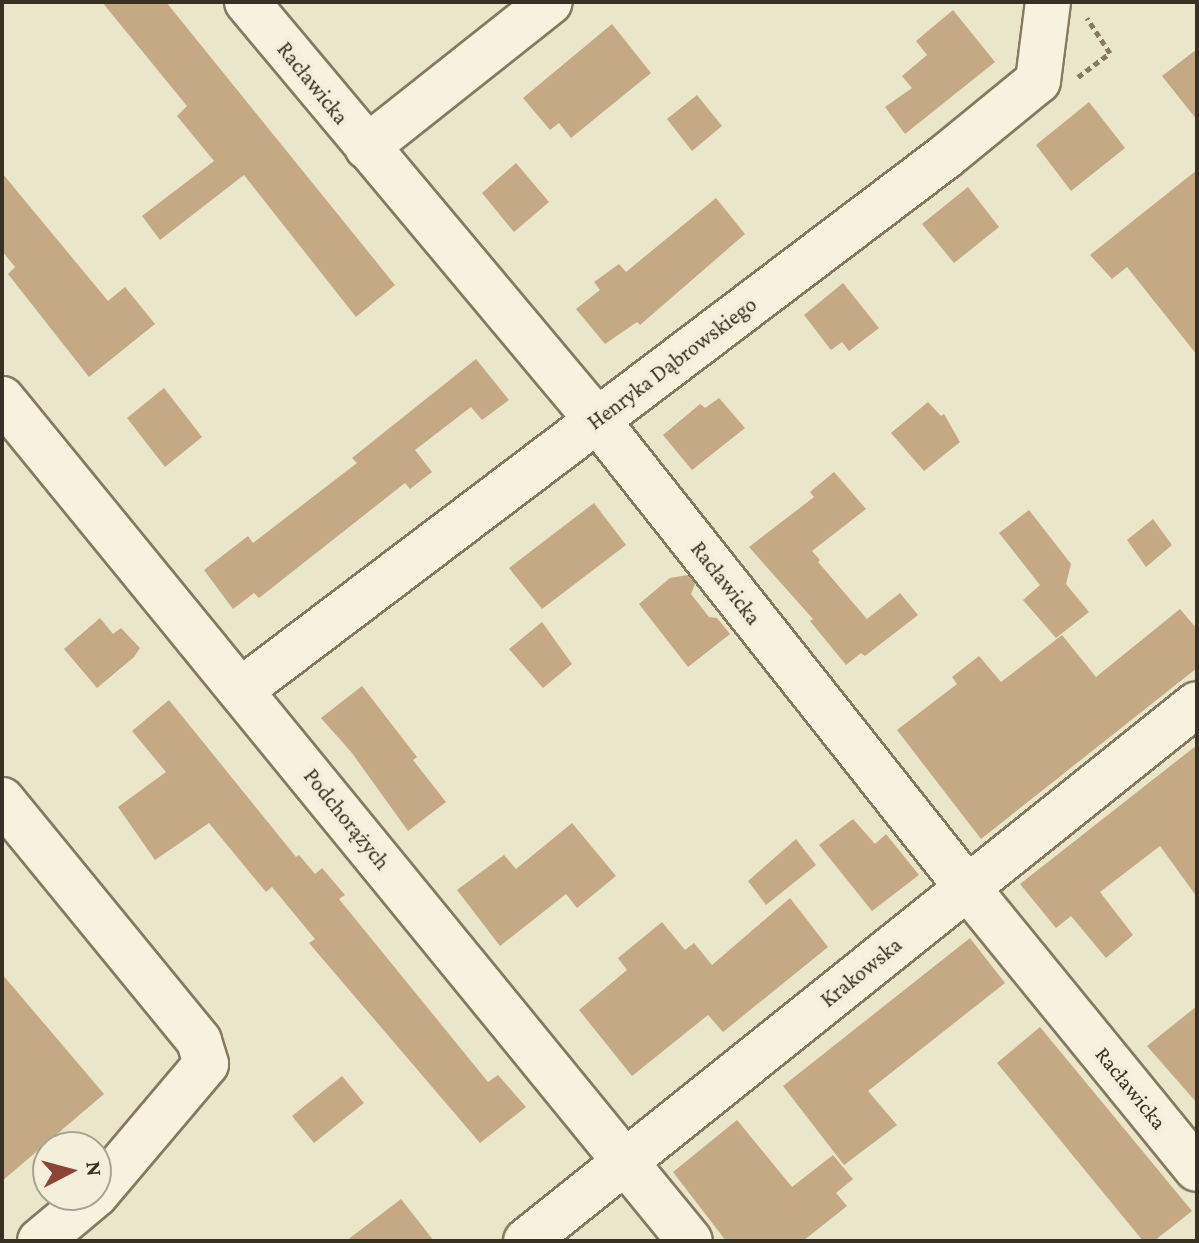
<!DOCTYPE html>
<meta charset="utf-8">
<style>
body{margin:0}
#map{position:relative;width:1199px;height:1243px;overflow:hidden;background:#eae6ca;font-family:"Crimson Pro",serif}
div>[style]{position:absolute}
[style*='--x']{left:calc(var(--x)*1px);top:calc(var(--y)*1px);width:calc(var(--w)*1px);rotate:calc(var(--a)*1deg)}
.building>*{inset:0;background:#c4a984}
.path>*{height:5px;margin-top:-2.5px;transform-origin:0;background:repeating-linear-gradient(90deg,#857a60 0 6px,transparent 0 10px)}
.roads{filter:drop-shadow(2px 0 #857a60) drop-shadow(-2px 0 #857a60) drop-shadow(0 2px #857a60) drop-shadow(0 -2px #857a60)}
.minor>*{height:44px;margin:-22px;padding:0 22px;transform-origin:22px;border-radius:22px;background:#f6f2dd}
span{translate:-50% -50%;white-space:nowrap;text-align:center;line-height:1.15;-webkit-text-stroke:8px #f3efd9;paint-order:stroke}
.street-label{font-size:22px;color:#383022}
.frame{position:absolute;inset:0;border:4px solid #383022;pointer-events:none}
.north{position:absolute;left:32px;top:1131px;width:80px;height:80px;box-sizing:border-box;background:#f3efd9;border:2px solid #a8a390;border-radius:50%;rotate:84deg;font-size:22px;font-weight:700;line-height:32px;text-align:center;color:#383022}
.north::after{content:'';display:block;margin:auto;width:28px;height:36px;background:#8e4436;clip-path:polygon(50% 0,100% 100%,50% 72%,0 100%)}
</style>
<div id="map">
<div class="building">
<div style="clip-path:polygon(102px 2px,166px 2px,395px 285px,356px 317px,244px 175px,160px 240px,142px 216px,214px 161px,177px 116px,187px 106px)"></div>
<div style="clip-path:polygon(953px 10px,995px 62px,905px 134px,885px 107px,912px 88px,902px 76px,927px 55px,916px 41px)"></div>
<div style="clip-path:polygon(612px 24px,651px 73px,571px 138px,559px 123px,550px 130px,523px 98px)"></div>
<div style="clip-path:polygon(1197px 49px,1197px 120px,1162px 76px)"></div>
<div style="clip-path:polygon(697px 95px,722px 126px,692px 151px,667px 119px)"></div>
<div style="clip-path:polygon(1089px 102px,1125px 148px,1071px 191px,1036px 145px)"></div>
<div style="clip-path:polygon(516px 163px,549px 202px,514px 232px,482px 193px)"></div>
<div style="clip-path:polygon(1197px 170px,1197px 355px,1127px 267px,1112px 279px,1090px 255px)"></div>
<div style="clip-path:polygon(2px 173px,108px 301px,125px 287px,155px 324px,89px 377px,8px 274px,15px 267px,2px 251px)"></div>
<div style="clip-path:polygon(968px 187px,999px 227px,954px 263px,922px 224px)"></div>
<div style="clip-path:polygon(716px 198px,745px 234px,640px 325px,637px 322px,605px 344px,576px 309px,600px 290px,594px 282px,619px 264px,626px 272px)"></div>
<div style="clip-path:polygon(843px 283px,879px 328px,849px 351px,842px 342px,831px 350px,804px 315px)"></div>
<div style="clip-path:polygon(476px 359px,509px 400px,482px 420px,471px 407px,415px 450px,432px 472px,410px 489px,405px 483px,259px 598px,254px 593px,233px 609px,204px 570px,248px 536px,253px 543px,357px 463px,352px 458px)"></div>
<div style="clip-path:polygon(164px 388px,202px 437px,165px 467px,127px 418px)"></div>
<div style="clip-path:polygon(719px 398px,745px 428px,692px 470px,663px 435px,700px 404px,705px 408px)"></div>
<div style="clip-path:polygon(928px 402px,941px 416px,944px 414px,960px 442px,924px 471px,891px 433px)"></div>
<div style="clip-path:polygon(834px 472px,866px 509px,812px 551px,820px 560px,818px 562px,867px 619px,900px 593px,918px 615px,865px 656px,861px 653px,846px 665px,810px 621px,813px 619px,749px 547px,814px 497px,810px 492px)"></div>
<div style="clip-path:polygon(594px 503px,626px 545px,542px 609px,509px 568px)"></div>
<div style="clip-path:polygon(1029px 510px,1071px 564px,1066px 584px,1089px 612px,1056px 638px,1023px 600px,1040px 585px,999px 533px)"></div>
<div style="clip-path:polygon(1153px 519px,1172px 545px,1146px 567px,1127px 540px)"></div>
<div style="clip-path:polygon(688px 575px,695px 584px,691px 594px,709px 617px,717px 618px,730px 634px,688px 667px,639px 604px,670px 578px)"></div>
<div style="clip-path:polygon(1180px 609px,1197px 629px,1197px 668px,981px 839px,897px 730px,957px 684px,952px 677px,979px 656px,1001px 682px,1062px 635px,1096px 677px)"></div>
<div style="clip-path:polygon(100px 618px,113px 634px,121px 628px,140px 648px,134px 657px,97px 688px,64px 649px)"></div>
<div style="clip-path:polygon(542px 622px,572px 664px,543px 688px,509px 649px)"></div>
<div style="clip-path:polygon(362px 686px,417px 757px,413px 760px,446px 802px,408px 831px,352px 753px,321px 718px)"></div>
<div style="clip-path:polygon(169px 700px,296px 857px,299px 855px,315px 874px,322px 868px,345px 895px,339px 899px,488px 1082px,498px 1075px,526px 1107px,480px 1143px,309px 943px,315px 939px,272px 887px,266px 892px,209px 823px,155px 860px,118px 807px,166px 772px,132px 731px)"></div>
<div style="clip-path:polygon(1197px 745px,1197px 897px,1160px 846px,1100px 892px,1133px 935px,1106px 958px,1071px 916px,1056px 928px,1020px 884px)"></div>
<div style="clip-path:polygon(853px 819px,875px 844px,886px 834px,919px 875px,872px 911px,819px 845px)"></div>
<div style="clip-path:polygon(572px 823px,616px 876px,577px 908px,566px 894px,500px 946px,457px 890px,504px 855px,516px 869px)"></div>
<div style="clip-path:polygon(796px 839px,816px 865px,766px 905px,748px 881px)"></div>
<div style="clip-path:polygon(790px 898px,828px 947px,723px 1032px,708px 1015px,632px 1076px,579px 1010px,627px 970px,618px 958px,662px 922px,685px 950px,694px 943px,712px 965px)"></div>
<div style="clip-path:polygon(970px 938px,1005px 983px,868px 1091px,897px 1125px,844px 1165px,783px 1086px)"></div>
<div style="clip-path:polygon(2px 974px,104px 1094px,2px 1181px)"></div>
<div style="clip-path:polygon(1197px 1006px,1197px 1103px,1147px 1046px)"></div>
<div style="clip-path:polygon(1040px 1027px,1192px 1211px,1154px 1241px,1143px 1241px,997px 1063px)"></div>
<div style="clip-path:polygon(342px 1076px,364px 1103px,314px 1143px,292px 1116px)"></div>
<div style="clip-path:polygon(737px 1120px,792px 1187px,833px 1155px,853px 1179px,836px 1193px,847px 1206px,803px 1241px,726px 1241px,673px 1172px)"></div>
<div style="clip-path:polygon(401px 1199px,434px 1241px,346px 1241px)"></div>
</div>
<div class="path">
<div style="--x:1078;--y:77;--w:40;--a:-37"></div>
<div style="--x:1110;--y:53;--w:42;--a:-123.3"></div>
</div>
<div class="roads">
<div class="minor">
<div style="--x:247;--y:2;--w:545;--a:50.06"></div>
<div style="--x:597;--y:420;--w:594;--a:51.63"></div>
<div style="--x:966;--y:886;--w:365;--a:50.8"></div>
<div style="--x:367;--y:147;--w:233;--a:-38.4"></div>
<div style="--x:2;--y:399;--w:1087;--a:50.75"></div>
<div style="--x:241;--y:690;--w:883;--a:-37.13"></div>
<div style="--x:945;--y:157;--w:120;--a:-39.3"></div>
<div style="--x:1038;--y:81;--w:80;--a:-82.8"></div>
<div style="--x:2;--y:800;--w:311;--a:50.7"></div>
<div style="--x:199;--y:1041;--w:24;--a:73"></div>
<div style="--x:206;--y:1064;--w:170;--a:130.2"></div>
<div style="--x:40;--y:1241;--w:72;--a:-39.9"></div>
<div style="--x:526;--y:1241;--w:859;--a:-38.67"></div>
</div>
</div>
<div class="street-label">
<span style="left:313px;top:83px;rotate:51deg">Racławicka</span>
<span style="left:672px;top:363px;rotate:-37deg">Henryka Dąbrowskiego</span>
<span style="left:726px;top:583px;rotate:52deg">Racławicka</span>
<span style="left:347px;top:819px;rotate:51deg">Podchorążych</span>
<span style="left:861px;top:972px;rotate:-39deg">Krakowska</span>
<span style="left:1131px;top:1088px;rotate:51deg">Racławicka</span>
</div>
<div class="frame"></div>
<div class="north">N</div>
</div>
